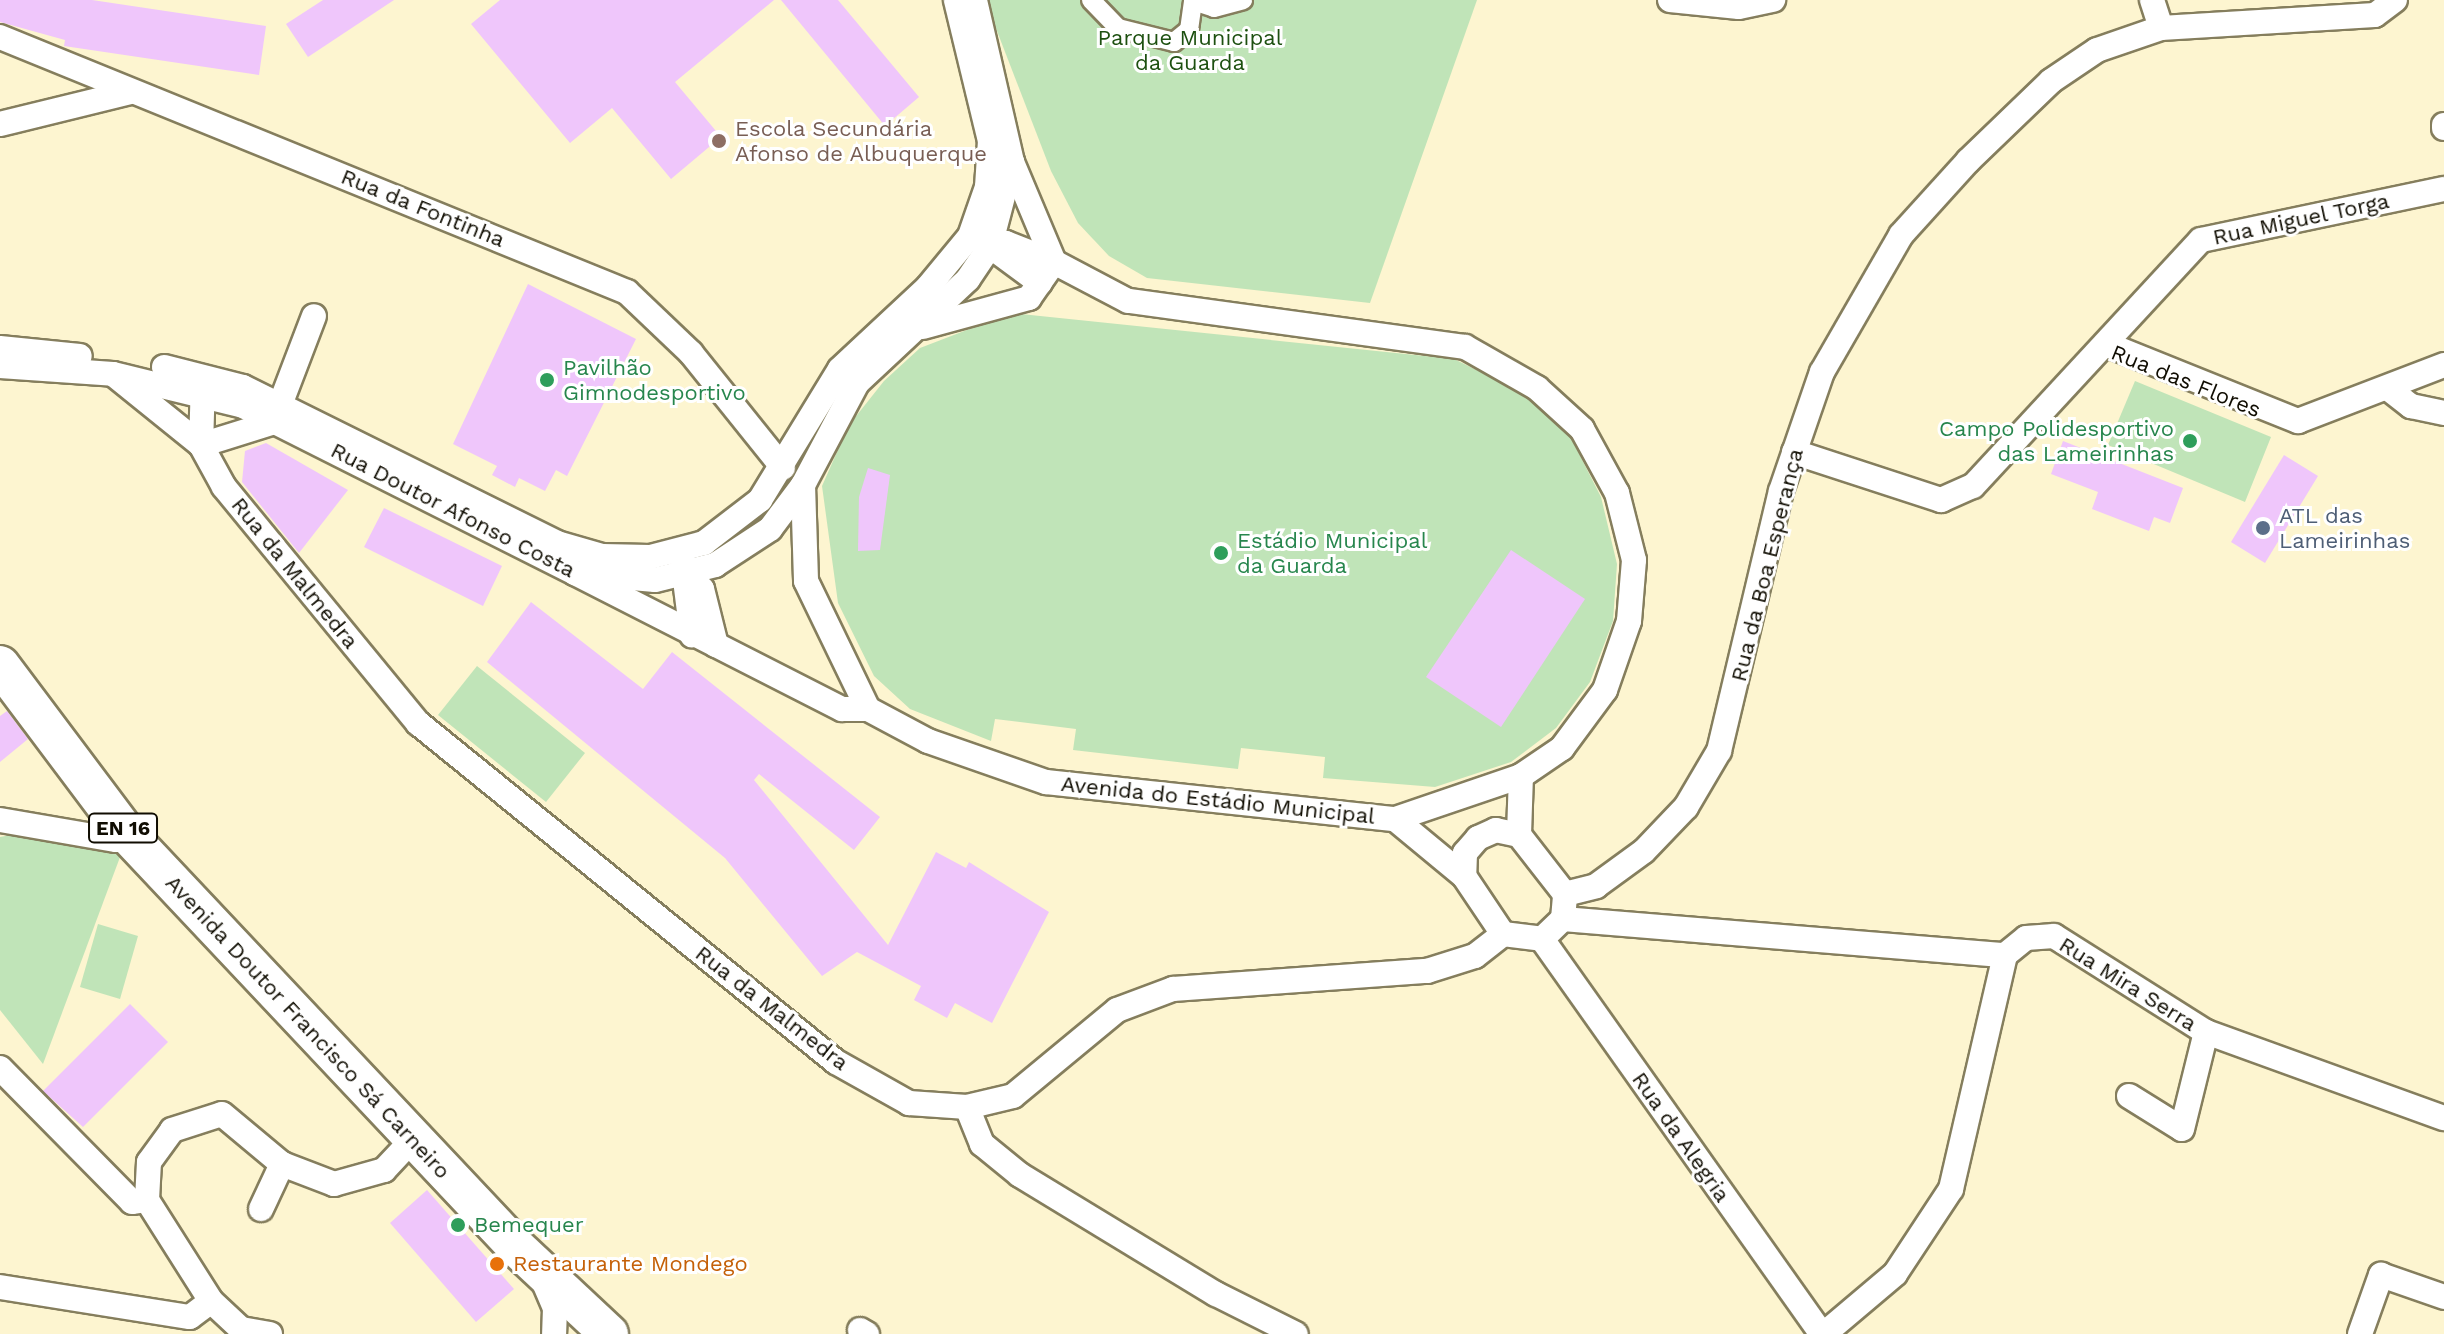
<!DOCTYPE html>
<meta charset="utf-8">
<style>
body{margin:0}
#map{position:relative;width:2444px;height:1334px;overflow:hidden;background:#fdf5d0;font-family:"Work Sans",sans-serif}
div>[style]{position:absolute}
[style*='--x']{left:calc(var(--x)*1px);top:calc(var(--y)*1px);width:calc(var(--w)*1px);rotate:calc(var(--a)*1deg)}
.green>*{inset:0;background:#c0e4b8}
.building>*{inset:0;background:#efc6fb}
.roads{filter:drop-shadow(2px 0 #857e5d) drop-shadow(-2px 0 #857e5d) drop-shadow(0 2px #857e5d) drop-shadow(0 -2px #857e5d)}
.pedestrian>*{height:18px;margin:-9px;padding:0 9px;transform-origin:9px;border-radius:9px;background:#fff}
.minor>*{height:24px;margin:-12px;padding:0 12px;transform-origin:12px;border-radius:12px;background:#fff}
.primary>*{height:38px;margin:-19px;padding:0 19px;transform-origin:19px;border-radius:19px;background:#fff}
.dots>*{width:22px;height:22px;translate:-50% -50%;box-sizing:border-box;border:4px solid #fff;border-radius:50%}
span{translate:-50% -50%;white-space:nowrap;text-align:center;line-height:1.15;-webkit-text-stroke:6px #fff;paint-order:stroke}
.shield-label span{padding:2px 6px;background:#fff;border:2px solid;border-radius:6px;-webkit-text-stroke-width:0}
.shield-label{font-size:20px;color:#100d02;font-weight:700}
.park-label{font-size:22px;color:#1d5010}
.education-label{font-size:22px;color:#785e54}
.left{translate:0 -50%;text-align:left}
.street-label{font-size:22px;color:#100d02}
.leisure-label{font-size:22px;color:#27864d}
.right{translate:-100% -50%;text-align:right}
.service-label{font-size:22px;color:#4e5e75}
.food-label{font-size:22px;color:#c56008}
</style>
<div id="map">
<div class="green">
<div style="clip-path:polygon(985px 0,1477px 0,1370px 303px,1147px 278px,1109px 256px,1078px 223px,1051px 171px)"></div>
<div style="clip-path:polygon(1011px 313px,1454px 359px,1530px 396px,1570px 436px,1601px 497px,1617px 564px,1613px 621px,1590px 682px,1556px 728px,1511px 762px,1435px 787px,1323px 778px,1325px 757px,1241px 748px,1238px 769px,1073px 750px,1076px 729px,995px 719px,991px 741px,910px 709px,874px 676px,838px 603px,822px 486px,849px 425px,884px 381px,920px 348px)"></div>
<div style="clip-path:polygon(2135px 381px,2271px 437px,2245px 502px,2108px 445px)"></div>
<div style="clip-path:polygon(477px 666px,585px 753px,546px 802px,438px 715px)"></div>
<div style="clip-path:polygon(11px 835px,123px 849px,43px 1064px,0 1010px,0 837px)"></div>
<div style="clip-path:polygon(98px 924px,138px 936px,120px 999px,80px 987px)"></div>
</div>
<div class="building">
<div style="clip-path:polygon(0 0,92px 0,266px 26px,259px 75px,64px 46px,65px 40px,0 22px)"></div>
<div style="clip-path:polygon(323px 0,394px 0,308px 57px,286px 24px)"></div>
<div style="clip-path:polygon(500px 0,774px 0,675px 82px,721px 137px,671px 179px,612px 108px,570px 143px,471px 24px)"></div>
<div style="clip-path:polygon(781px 0,838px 0,919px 97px,885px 126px)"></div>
<div style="clip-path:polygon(528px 284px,636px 339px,567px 476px,556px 470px,545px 491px,519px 478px,515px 487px,492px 475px,497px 466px,453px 444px)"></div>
<div style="clip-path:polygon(2063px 441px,2183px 488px,2170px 523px,2154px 517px,2149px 531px,2092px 509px,2098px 492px,2051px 474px)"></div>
<div style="clip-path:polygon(266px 443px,348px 490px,299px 553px,242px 482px,245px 451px)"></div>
<div style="clip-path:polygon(2284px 455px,2318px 476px,2265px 563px,2231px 542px)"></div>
<div style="clip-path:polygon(868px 468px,890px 475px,880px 550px,858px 551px,859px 497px)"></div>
<div style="clip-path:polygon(384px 508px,502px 566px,483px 606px,364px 547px)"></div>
<div style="clip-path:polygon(1511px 550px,1585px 599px,1501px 727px,1426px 677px)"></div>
<div style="clip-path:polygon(531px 602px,643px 689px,672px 652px,880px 817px,854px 850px,759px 774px,754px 780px,888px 945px,936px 852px,966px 868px,969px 862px,1049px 912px,992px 1023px,955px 1003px,947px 1018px,914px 1000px,921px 986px,857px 952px,822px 976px,725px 858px,487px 662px)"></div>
<div style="clip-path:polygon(7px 711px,28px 739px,0 762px,0 716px)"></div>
<div style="clip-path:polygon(130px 1004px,168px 1042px,83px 1127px,43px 1091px)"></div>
<div style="clip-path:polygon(427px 1190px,514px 1289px,476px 1322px,390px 1223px)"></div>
</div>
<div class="roads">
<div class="pedestrian">
<div style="--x:1091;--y:0;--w:39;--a:46"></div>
<div style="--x:1118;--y:28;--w:58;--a:14"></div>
<div style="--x:1174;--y:42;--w:19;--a:-39"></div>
<div style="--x:1189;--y:30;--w:29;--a:-82"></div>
<div style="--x:1193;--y:1;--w:22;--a:18"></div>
<div style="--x:1214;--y:8;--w:30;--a:-15"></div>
</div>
<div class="minor">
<div style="--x:1670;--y:0;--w:69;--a:5.8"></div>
<div style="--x:1739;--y:7;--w:35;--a:-12"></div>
<div style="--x:2152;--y:0;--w:29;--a:72"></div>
<div style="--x:0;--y:37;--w:677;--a:22.13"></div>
<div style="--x:627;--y:292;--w:88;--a:43.6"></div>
<div style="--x:691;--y:353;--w:147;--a:51.3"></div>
<div style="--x:0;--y:124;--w:134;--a:-13.8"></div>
<div style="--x:2444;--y:125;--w:3;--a:90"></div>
<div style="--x:990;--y:246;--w:62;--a:36.5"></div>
<div style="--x:923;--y:327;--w:110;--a:-15.3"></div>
<div style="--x:1029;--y:298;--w:44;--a:-55.2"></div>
<div style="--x:1054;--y:262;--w:52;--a:-158.4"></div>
<div style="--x:1006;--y:243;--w:16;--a:169"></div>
<div style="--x:2106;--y:344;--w:207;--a:21.9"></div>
<div style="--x:2298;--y:421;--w:156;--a:-21"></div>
<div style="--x:0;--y:348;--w:80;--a:5.7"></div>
<div style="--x:0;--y:366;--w:113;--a:4"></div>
<div style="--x:113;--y:374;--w:134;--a:13.8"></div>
<div style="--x:243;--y:406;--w:372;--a:26.7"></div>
<div style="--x:575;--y:573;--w:80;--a:5"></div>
<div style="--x:655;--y:580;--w:62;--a:-14"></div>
<div style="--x:715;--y:565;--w:66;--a:-33.2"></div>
<div style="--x:770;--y:529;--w:55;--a:-53.1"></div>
<div style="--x:803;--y:485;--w:115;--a:-62.1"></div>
<div style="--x:857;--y:383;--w:152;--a:-43.1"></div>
<div style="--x:968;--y:279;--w:40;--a:-56"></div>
<div style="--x:990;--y:246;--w:87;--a:-75.3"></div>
<div style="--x:1012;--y:162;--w:166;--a:-102.9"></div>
<div style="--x:164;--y:367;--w:81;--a:14.2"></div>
<div style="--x:243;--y:387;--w:351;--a:26.4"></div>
<div style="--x:557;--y:543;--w:47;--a:16.1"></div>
<div style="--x:602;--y:556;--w:48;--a:1.2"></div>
<div style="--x:650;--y:557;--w:56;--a:-14.5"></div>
<div style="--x:704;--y:543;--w:71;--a:-37.5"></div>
<div style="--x:760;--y:500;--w:153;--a:-58.6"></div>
<div style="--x:840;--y:369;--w:120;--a:-43"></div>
<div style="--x:928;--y:287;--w:66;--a:-50.5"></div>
<div style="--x:970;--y:236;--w:52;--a:-70.9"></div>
<div style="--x:987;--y:187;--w:46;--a:-86.3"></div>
<div style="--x:990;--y:141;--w:145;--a:-103.6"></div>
<div style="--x:113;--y:374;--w:113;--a:38.9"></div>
<div style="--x:201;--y:445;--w:48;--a:61.3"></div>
<div style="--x:224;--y:487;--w:306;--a:50.6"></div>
<div style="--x:418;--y:723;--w:538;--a:39.04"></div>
<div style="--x:836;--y:1062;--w:84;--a:29.3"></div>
<div style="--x:909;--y:1103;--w:58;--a:3.9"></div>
<div style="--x:967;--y:1107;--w:47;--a:-13.4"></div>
<div style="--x:1013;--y:1096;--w:135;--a:-39.6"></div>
<div style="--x:1117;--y:1010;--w:60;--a:-20.6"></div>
<div style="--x:1173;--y:989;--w:255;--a:-4.1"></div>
<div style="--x:1427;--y:971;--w:50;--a:-17.4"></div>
<div style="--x:1475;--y:956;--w:36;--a:-38"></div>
<div style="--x:2389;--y:389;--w:28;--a:38"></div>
<div style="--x:2411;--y:406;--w:34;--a:12"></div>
<div style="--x:280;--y:405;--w:95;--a:-69.1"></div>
<div style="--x:201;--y:445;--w:81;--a:-17.3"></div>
<div style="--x:201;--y:445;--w:64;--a:-88.2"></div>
<div style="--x:1794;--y:452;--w:155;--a:18.1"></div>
<div style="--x:1941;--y:500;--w:35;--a:-24"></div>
<div style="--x:1973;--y:486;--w:335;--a:-47.2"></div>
<div style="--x:2201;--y:240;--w:248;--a:-11.9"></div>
<div style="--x:803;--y:485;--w:96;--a:88.2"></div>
<div style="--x:806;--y:581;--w:142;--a:64.2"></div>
<div style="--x:683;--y:564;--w:72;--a:82.8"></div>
<div style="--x:575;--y:573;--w:300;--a:27"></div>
<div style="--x:842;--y:709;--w:26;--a:0"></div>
<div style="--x:868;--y:709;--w:68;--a:28.1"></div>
<div style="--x:928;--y:741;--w:125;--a:19.2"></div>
<div style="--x:1046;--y:782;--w:351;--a:6.1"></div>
<div style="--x:1395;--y:819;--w:133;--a:-18.8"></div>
<div style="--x:1521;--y:776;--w:50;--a:-34.3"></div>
<div style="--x:1562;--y:748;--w:72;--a:-53.4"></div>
<div style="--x:1605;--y:690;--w:73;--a:-70.8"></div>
<div style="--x:1629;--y:621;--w:61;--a:-85.3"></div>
<div style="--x:1634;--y:560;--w:69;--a:-104.2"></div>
<div style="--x:1617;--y:493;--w:73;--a:-118.7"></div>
<div style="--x:1582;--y:429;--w:61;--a:-137.7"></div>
<div style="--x:1537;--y:388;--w:83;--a:-150.3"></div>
<div style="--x:1465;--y:347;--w:340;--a:-172.2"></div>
<div style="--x:1128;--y:301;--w:84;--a:-152.2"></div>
<div style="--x:1054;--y:262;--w:108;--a:-112.8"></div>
<div style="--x:686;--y:575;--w:21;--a:41"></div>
<div style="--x:702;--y:589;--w:58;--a:76"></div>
<div style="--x:1395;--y:819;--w:89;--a:39.6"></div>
<div style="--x:1464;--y:876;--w:70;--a:56.1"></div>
<div style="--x:1503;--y:934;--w:39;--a:7"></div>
<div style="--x:1542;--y:939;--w:29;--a:-44"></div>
<div style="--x:1563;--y:919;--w:25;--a:-85"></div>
<div style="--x:1565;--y:894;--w:75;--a:-127.9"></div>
<div style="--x:1519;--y:835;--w:24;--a:-168"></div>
<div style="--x:1496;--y:830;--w:20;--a:156"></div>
<div style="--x:1478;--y:838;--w:20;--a:131"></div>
<div style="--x:1465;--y:853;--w:23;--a:92"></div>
<div style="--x:0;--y:820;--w:118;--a:9.8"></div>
<div style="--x:116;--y:840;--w:13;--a:-29"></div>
<div style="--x:1519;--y:835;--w:59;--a:-88.1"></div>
<div style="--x:1565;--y:894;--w:32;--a:-14"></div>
<div style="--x:1596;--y:886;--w:59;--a:-36.1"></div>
<div style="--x:1644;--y:851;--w:61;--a:-46.3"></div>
<div style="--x:1686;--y:807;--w:65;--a:-59.5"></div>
<div style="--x:1719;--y:751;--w:267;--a:-76.6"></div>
<div style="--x:1781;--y:491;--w:126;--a:-71"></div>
<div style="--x:1822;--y:372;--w:158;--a:-60"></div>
<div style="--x:1901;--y:235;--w:100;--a:-47.8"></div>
<div style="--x:1968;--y:161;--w:115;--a:-43.9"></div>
<div style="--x:2051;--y:81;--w:55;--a:-34"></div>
<div style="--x:2097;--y:50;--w:68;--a:-19"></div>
<div style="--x:2161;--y:28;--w:214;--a:-3.5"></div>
<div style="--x:2375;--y:15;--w:25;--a:-37"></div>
<div style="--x:1563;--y:919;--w:443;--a:4.7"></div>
<div style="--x:2005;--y:955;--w:27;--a:-39"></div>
<div style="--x:2026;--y:938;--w:28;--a:-4"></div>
<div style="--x:2054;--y:936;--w:180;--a:32.3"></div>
<div style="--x:2206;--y:1032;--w:253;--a:19.9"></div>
<div style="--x:1542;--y:939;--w:484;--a:54.7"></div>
<div style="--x:0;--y:1068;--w:188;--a:45.4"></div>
<div style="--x:132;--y:1202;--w:15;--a:-8"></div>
<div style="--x:2129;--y:1096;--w:62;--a:31.9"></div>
<div style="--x:2182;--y:1129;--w:100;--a:-76.1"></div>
<div style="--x:967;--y:1107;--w:40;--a:68"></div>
<div style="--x:982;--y:1144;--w:49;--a:39.2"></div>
<div style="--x:1020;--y:1175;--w:229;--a:31.3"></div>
<div style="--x:1216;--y:1294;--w:89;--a:26.6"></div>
<div style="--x:261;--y:1209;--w:50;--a:-65"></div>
<div style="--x:543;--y:1280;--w:30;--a:67"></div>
<div style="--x:555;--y:1308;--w:26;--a:92"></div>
<div style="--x:0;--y:1287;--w:192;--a:9"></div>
<div style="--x:190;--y:1317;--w:26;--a:-37"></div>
<div style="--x:860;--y:1330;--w:8;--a:30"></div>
<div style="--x:270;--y:1334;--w:29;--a:-170"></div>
<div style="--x:241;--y:1329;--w:41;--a:-137"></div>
<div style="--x:211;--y:1301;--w:120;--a:-122.4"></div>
<div style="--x:147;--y:1200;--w:38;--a:-87"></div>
<div style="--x:149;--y:1162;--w:39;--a:-54"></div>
<div style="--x:172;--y:1130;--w:52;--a:-17.7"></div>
<div style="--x:222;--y:1114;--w:78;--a:39.8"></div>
<div style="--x:282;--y:1164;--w:56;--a:21"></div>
<div style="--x:334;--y:1184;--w:52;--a:-15.6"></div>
<div style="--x:384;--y:1170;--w:42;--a:-46.9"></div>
<div style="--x:1824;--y:1334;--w:93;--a:-40.2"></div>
<div style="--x:1895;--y:1274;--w:102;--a:-56.6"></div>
<div style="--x:1951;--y:1189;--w:240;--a:-77"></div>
<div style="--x:2360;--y:1334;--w:63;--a:-70.4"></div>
<div style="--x:2381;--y:1275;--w:67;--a:19.2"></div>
</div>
<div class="primary">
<div style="--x:0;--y:665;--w:211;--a:53.1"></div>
<div style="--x:127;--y:834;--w:565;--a:46.72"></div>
<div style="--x:514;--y:1245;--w:130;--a:43.1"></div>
</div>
</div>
<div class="dots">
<div style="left:719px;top:141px;background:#8d6e63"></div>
<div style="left:547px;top:380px;background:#2e9e5b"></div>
<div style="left:2190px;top:441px;background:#2e9e5b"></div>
<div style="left:2263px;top:528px;background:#5c6f8a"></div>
<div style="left:1221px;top:553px;background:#2e9e5b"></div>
<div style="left:458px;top:1225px;background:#2e9e5b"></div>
<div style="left:497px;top:1264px;background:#e8710a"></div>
</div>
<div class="shield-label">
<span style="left:123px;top:828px">EN 16</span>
</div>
<div class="park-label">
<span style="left:1190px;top:50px">Parque Municipal<br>da Guarda</span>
</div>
<div class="education-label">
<span class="left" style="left:735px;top:141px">Escola Secundária<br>Afonso de Albuquerque</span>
</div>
<div class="street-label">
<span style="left:423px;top:208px;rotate:22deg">Rua da Fontinha</span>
<span style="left:2301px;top:219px;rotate:-12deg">Rua Miguel Torga</span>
<span style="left:2186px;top:381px;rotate:22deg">Rua das Flores</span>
<span style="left:453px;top:510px;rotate:27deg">Rua Doutor Afonso Costa</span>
<span style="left:1767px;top:565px;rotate:-76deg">Rua da Boa Esperança</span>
<span style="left:295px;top:573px;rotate:51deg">Rua da Malmedra</span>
<span style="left:1218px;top:800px;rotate:6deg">Avenida do Estádio Municipal</span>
<span style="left:2128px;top:984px;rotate:32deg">Rua Mira Serra</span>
<span style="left:772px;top:1008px;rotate:38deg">Rua da Malmedra</span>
<span style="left:308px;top:1027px;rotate:47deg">Avenida Doutor Francisco Sá Carneiro</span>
<span style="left:1681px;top:1137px;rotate:55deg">Rua da Alegria</span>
</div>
<div class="leisure-label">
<span class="left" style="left:563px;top:380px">Pavilhão<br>Gimnodesportivo</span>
<span class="right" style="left:2174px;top:441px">Campo Polidesportivo<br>das Lameirinhas</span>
<span class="left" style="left:1237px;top:553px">Estádio Municipal<br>da Guarda</span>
<span class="left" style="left:474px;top:1225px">Bemequer</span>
</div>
<div class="service-label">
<span class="left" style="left:2279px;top:528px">ATL das<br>Lameirinhas</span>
</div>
<div class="food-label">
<span class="left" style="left:513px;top:1264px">Restaurante Mondego</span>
</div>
</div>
